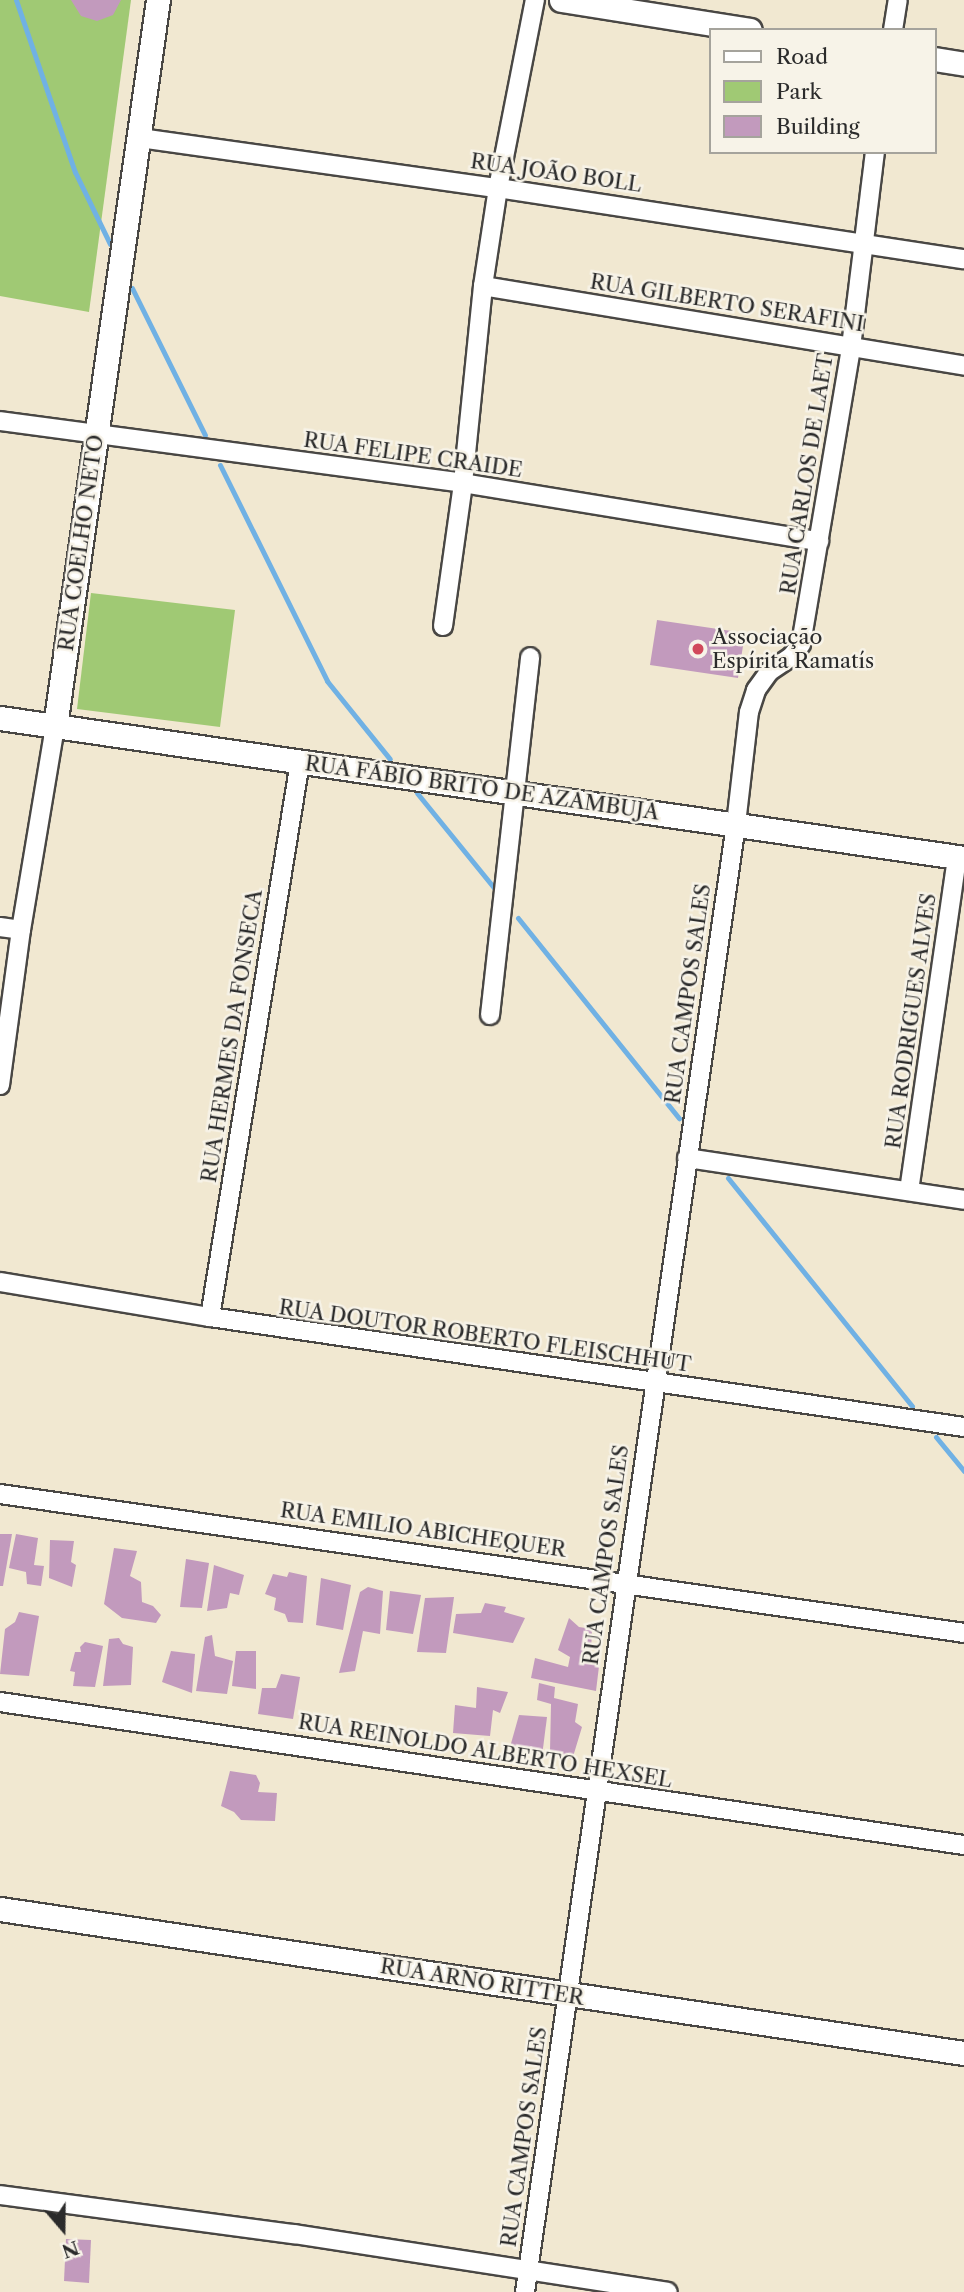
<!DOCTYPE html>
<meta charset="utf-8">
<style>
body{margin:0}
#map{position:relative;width:964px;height:2292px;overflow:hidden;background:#f1e8d1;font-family:"Libre Caslon Text",serif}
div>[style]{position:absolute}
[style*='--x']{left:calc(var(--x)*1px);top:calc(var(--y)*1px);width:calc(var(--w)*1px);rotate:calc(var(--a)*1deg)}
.green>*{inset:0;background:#a0c974}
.stream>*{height:5px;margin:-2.5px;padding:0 2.5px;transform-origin:2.5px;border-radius:2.5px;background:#70b1e4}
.building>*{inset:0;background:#c29abd}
.roads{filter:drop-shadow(2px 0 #494744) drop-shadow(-2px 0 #494744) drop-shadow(0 2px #494744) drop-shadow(0 -2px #494744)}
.minor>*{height:18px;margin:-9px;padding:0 9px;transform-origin:9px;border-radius:9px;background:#fff}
.tertiary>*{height:23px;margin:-11.5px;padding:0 11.5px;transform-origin:11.5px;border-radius:11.5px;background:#fff}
.dots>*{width:19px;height:19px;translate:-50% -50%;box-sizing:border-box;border:4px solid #f7f3e8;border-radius:50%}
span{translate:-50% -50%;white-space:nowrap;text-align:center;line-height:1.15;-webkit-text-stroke:5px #f7f3e8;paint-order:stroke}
.street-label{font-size:21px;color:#2b2b2b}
.poi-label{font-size:21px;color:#2b2b2b}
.left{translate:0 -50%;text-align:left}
.legend{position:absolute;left:709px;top:28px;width:228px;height:126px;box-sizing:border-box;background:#f7f3e8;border:2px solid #a5a39c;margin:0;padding:9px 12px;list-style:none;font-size:21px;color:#2b2b2b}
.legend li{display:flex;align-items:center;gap:14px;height:35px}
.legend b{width:35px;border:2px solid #a5a39c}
.north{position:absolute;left:28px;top:2194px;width:70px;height:70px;-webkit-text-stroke:5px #f7f3e8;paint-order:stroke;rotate:160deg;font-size:19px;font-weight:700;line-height:28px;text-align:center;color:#2b2b2b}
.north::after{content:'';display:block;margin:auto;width:24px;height:32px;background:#2b2b2b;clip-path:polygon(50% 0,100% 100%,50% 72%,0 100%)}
</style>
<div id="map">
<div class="green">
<div style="clip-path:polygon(0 0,131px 0,89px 312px,0 296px)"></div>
<div style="clip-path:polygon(91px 593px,235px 610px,220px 727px,77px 709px)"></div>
</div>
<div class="stream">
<div style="--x:16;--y:0;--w:182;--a:71.1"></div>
<div style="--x:75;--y:172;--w:80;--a:64.1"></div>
<div style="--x:132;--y:288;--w:164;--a:63.6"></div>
<div style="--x:220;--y:465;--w:241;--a:63.6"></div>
<div style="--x:327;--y:681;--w:100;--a:51.1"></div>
<div style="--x:417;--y:793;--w:124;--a:50.9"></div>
<div style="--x:518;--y:918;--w:257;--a:51.2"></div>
<div style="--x:728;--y:1178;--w:293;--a:51.1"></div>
<div style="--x:936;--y:1437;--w:44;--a:50.5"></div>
</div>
<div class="building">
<div style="clip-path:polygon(71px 0,121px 0,113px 15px,97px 21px,81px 16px)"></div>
<div style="clip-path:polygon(657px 620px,745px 633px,738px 678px,650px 665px)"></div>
<div style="clip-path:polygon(0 1534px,12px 1534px,3px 1586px,0 1586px)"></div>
<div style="clip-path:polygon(16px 1534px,38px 1538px,34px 1565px,44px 1566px,41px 1586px,27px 1584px,26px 1572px,9px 1568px)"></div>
<div style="clip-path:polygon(50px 1540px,74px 1541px,71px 1562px,76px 1565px,72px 1587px,49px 1578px)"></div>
<div style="clip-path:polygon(114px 1548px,137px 1551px,130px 1576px,141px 1582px,142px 1602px,153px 1606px,161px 1615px,156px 1623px,122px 1618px,104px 1604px)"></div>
<div style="clip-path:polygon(186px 1559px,209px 1563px,202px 1608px,180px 1607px)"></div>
<div style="clip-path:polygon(214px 1565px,244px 1575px,239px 1595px,230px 1593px,227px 1608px,207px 1611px)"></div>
<div style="clip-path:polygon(289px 1572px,307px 1576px,303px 1623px,288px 1622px,285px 1614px,274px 1610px,276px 1598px,265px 1594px,273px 1574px,287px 1577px)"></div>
<div style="clip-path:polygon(321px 1578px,351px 1585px,343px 1630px,316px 1625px)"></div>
<div style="clip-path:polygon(368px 1587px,383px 1591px,380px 1634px,363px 1631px,355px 1671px,339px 1673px,360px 1592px)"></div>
<div style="clip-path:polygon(390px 1591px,421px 1595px,413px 1634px,386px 1630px)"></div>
<div style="clip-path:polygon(454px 1597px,446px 1653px,417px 1652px,425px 1598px)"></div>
<div style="clip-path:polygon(485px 1603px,506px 1607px,504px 1612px,525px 1618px,513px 1643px,453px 1633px,456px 1614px,481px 1613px)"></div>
<div style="clip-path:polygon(19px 1612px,39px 1616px,29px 1676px,0 1674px,5px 1629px,15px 1622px)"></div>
<div style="clip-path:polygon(569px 1618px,579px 1627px,592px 1629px,591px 1653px,600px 1658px,596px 1691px,531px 1678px,535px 1658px,568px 1667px,570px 1657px,558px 1650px)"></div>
<div style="clip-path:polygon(212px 1635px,215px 1656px,233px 1661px,227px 1694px,196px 1691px,205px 1637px)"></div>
<div style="clip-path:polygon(119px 1638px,123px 1644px,133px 1647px,131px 1685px,103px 1686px,109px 1639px)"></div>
<div style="clip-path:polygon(85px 1642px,103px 1646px,95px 1687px,73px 1686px,75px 1672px,70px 1671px,75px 1652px,81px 1652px,80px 1647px)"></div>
<div style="clip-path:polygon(171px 1651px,195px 1654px,192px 1693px,162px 1682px)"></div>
<div style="clip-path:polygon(236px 1651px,256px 1651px,256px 1689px,232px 1686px)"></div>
<div style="clip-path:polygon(281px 1674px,300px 1677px,293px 1719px,258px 1714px,262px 1688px,276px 1688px)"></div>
<div style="clip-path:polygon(539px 1683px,555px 1687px,554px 1698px,578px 1704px,575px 1722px,582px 1727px,572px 1760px,550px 1751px,551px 1704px,537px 1700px)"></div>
<div style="clip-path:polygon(477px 1687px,508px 1692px,500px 1713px,493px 1710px,490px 1736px,453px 1733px,455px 1705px,476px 1708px)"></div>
<div style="clip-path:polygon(519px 1715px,547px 1717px,542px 1756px,510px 1747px)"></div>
<div style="clip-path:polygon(230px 1771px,256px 1775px,260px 1783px,258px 1792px,277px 1793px,275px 1821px,241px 1820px,234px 1812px,221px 1806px)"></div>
<div style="clip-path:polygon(66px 2239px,91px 2240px,89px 2283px,64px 2281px)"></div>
</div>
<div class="roads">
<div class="minor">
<div style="--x:893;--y:30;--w:30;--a:-81"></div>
<div style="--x:140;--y:138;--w:361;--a:8"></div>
<div style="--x:498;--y:188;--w:471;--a:8.7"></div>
<div style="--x:483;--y:286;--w:488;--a:9.4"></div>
<div style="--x:0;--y:421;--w:467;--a:7.6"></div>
<div style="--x:463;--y:483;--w:361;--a:9.3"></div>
<div style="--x:443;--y:626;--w:144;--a:-82"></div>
<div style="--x:463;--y:483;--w:198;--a:-84.2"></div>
<div style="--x:483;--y:286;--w:99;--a:-81.3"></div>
<div style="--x:498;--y:188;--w:192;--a:-78.9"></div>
<div style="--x:0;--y:927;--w:21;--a:8"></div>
<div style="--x:490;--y:1015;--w:360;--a:-83.6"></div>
<div style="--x:0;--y:1085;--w:156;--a:-82.3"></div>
<div style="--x:21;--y:930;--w:207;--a:-80.5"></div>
<div style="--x:687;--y:1158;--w:280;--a:8.6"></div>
<div style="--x:909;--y:1191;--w:337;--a:-81.8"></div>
<div style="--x:0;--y:1282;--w:213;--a:9.5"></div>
<div style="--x:210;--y:1317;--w:762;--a:8.3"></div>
<div style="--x:210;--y:1317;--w:562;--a:-80.79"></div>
<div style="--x:0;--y:1494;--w:974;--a:8.2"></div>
<div style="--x:0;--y:1702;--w:975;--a:8.44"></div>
<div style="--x:0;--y:2195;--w:297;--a:7.6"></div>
<div style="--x:294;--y:2234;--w:378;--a:8.8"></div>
<div style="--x:525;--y:2292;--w:1483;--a:-81.82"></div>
<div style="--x:736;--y:824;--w:113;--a:-83.4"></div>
<div style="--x:749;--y:712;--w:23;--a:-72"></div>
<div style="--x:756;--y:690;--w:24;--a:-54"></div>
<div style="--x:770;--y:671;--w:25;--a:-34"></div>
<div style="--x:791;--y:657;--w:16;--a:-52"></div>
<div style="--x:801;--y:644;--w:301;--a:-80.4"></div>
<div style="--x:851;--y:347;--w:196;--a:-83"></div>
</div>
<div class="tertiary">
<div style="--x:561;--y:0;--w:191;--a:9"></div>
<div style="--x:934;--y:59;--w:30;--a:9"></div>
<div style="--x:0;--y:718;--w:974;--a:8.26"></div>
<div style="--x:55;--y:726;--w:733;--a:-81.93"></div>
<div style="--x:0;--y:1909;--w:975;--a:8.5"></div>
</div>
</div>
<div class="dots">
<div style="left:698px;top:649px;background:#d1495b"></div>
</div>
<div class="street-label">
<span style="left:556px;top:173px;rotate:8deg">RUA JOÃO BOLL</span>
<span style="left:727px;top:303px;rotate:9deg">RUA GILBERTO SERAFINI</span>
<span style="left:413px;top:455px;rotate:8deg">RUA FELIPE CRAIDE</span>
<span style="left:807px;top:474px;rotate:-81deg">RUA CARLOS DE LAET</span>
<span style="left:81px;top:543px;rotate:-82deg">RUA COELHO NETO</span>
<span style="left:482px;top:788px;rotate:8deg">RUA FÁBIO BRITO DE AZAMBUJA</span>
<span style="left:688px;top:994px;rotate:-82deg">RUA CAMPOS SALES</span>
<span style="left:911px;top:1021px;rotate:-82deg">RUA RODRIGUES ALVES</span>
<span style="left:232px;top:1036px;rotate:-81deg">RUA HERMES DA FONSECA</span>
<span style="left:485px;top:1336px;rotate:8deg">RUA DOUTOR ROBERTO FLEISCHHUT</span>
<span style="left:423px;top:1530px;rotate:8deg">RUA EMILIO ABICHEQUER</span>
<span style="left:606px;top:1555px;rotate:-82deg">RUA CAMPOS SALES</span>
<span style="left:485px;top:1751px;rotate:9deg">RUA REINOLDO ALBERTO HEXSEL</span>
<span style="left:482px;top:1982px;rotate:9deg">RUA ARNO RITTER</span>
<span style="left:524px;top:2137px;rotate:-82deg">RUA CAMPOS SALES</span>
</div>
<div class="poi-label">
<span class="left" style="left:712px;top:649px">Associação<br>Espírita Ramatís</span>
</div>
<ul class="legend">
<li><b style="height:9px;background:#fff"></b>Road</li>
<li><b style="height:19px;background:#a0c974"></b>Park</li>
<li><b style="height:19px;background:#c29abd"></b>Building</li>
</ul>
<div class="north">N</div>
</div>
